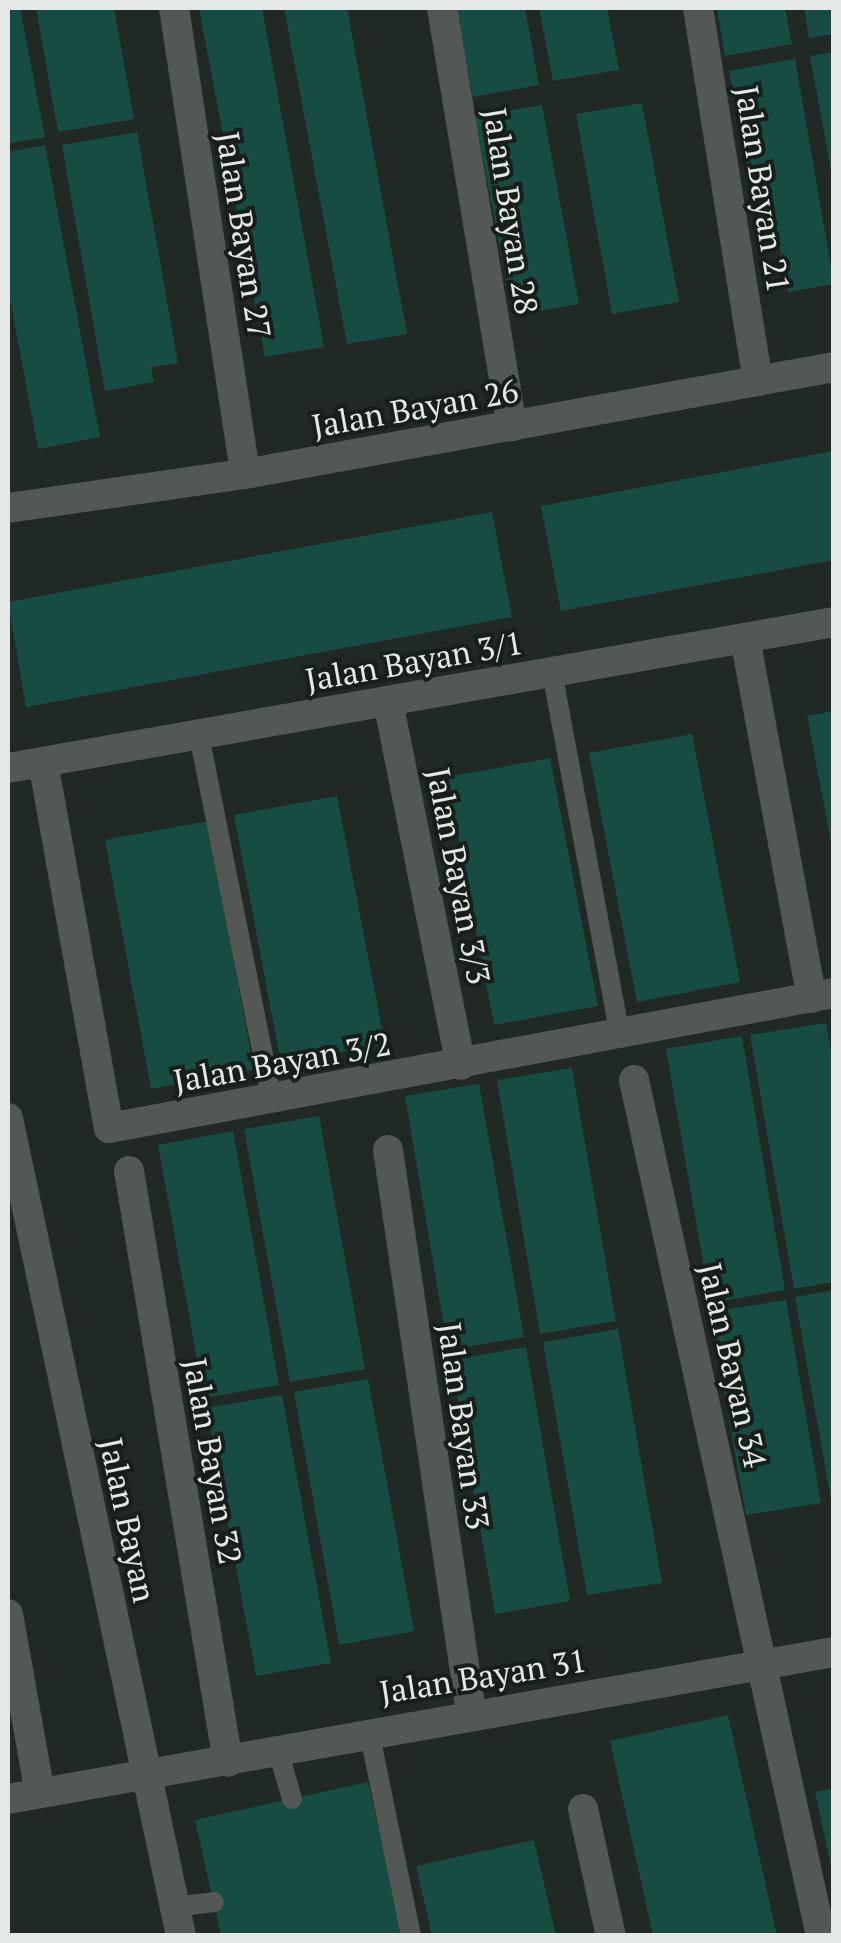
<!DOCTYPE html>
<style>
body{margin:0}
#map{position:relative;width:841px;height:1943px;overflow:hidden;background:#212927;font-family:"PT Serif",serif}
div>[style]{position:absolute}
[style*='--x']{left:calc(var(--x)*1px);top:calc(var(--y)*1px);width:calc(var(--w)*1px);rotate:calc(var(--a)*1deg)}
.building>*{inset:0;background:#174c42}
.service>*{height:20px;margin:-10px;padding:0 10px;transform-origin:10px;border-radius:10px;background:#535756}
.minor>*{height:30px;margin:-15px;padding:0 15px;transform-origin:15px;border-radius:15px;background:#535756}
.tertiary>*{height:30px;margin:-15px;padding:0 15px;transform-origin:15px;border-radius:15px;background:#535756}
span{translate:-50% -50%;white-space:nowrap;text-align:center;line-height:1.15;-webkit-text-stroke:8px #171f1d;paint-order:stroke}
.street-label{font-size:32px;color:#e4e9e8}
.frame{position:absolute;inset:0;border:10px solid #e4e9e8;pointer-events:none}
</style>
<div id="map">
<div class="building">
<div style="clip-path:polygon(8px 8px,20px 8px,45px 137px,8px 144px)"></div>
<div style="clip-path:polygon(36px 8px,114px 8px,134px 119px,58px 132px)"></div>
<div style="clip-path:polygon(199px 8px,262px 8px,324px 347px,265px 357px)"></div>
<div style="clip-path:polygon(284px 8px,347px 8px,407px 334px,347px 344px)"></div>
<div style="clip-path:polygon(456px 8px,525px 8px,539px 85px,473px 97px)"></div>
<div style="clip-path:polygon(539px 8px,607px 8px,619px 70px,553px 81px)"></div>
<div style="clip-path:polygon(717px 8px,785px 8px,792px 44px,725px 56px)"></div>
<div style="clip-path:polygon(804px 8px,834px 8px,834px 34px,809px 38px)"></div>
<div style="clip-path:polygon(834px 52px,834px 171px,831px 171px,810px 56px)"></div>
<div style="clip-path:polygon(795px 59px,834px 284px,788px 292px,779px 242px,762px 245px,729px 71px)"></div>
<div style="clip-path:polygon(642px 103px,679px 302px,612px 314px,576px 114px)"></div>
<div style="clip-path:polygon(542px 105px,579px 304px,513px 316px,475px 117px)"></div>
<div style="clip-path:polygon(137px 132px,178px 363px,151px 367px,154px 382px,105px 391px,62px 145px)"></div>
<div style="clip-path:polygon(45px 145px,100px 437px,38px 449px,8px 288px,8px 152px)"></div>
<div style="clip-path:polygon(834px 451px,834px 560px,561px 611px,541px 506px)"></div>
<div style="clip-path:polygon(492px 512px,512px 617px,26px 707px,8px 602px)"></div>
<div style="clip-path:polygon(834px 711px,834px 847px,832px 847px,807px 716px)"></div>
<div style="clip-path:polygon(692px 734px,740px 982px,637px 1002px,589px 753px)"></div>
<div style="clip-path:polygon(550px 758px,598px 1006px,494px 1025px,447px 777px)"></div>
<div style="clip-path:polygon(337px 796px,385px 1044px,281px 1063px,234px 815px)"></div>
<div style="clip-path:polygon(208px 821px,254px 1070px,151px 1089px,105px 840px)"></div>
<div style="clip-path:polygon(826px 1023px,834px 1069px,834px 1282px,794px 1289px,750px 1035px)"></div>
<div style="clip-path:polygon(742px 1036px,785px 1290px,710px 1303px,666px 1049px)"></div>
<div style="clip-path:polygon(572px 1068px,616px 1321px,540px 1334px,497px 1080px)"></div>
<div style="clip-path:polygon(479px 1084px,524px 1337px,448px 1350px,405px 1096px)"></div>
<div style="clip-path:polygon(319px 1116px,365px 1369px,290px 1382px,244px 1129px)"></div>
<div style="clip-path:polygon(233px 1131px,279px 1385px,204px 1398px,158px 1145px)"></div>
<div style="clip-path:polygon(834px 1290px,834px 1506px,832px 1506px,795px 1297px)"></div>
<div style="clip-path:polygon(786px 1300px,821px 1503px,746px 1515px,710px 1312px)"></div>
<div style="clip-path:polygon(618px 1329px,662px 1583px,587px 1595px,543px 1342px)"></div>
<div style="clip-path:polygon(526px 1347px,570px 1601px,495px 1614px,451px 1360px)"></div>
<div style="clip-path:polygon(368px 1379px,414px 1631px,339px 1645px,294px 1392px)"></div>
<div style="clip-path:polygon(282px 1395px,331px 1663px,256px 1676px,207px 1408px)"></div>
<div style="clip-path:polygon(728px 1715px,777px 1936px,653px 1936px,610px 1741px)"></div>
<div style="clip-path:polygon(368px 1782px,403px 1936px,221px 1936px,195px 1820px)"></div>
<div style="clip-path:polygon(834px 1788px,834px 1870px,832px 1871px,815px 1792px)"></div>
<div style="clip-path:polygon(534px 1840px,556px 1936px,432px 1936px,416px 1866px)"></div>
</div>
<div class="service">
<div style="--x:552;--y:672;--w:368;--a:79.4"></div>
<div style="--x:199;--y:735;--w:372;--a:78.7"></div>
<div style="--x:369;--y:1731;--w:209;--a:78.4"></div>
<div style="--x:277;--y:1747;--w:54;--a:73.9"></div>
<div style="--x:174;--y:1907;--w:40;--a:-7.1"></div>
</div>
<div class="minor">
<div style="--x:174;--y:8;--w:471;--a:81.3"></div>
<div style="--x:442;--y:8;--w:424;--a:80.5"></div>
<div style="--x:698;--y:8;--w:378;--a:80.9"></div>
<div style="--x:8;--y:508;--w:239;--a:-8.2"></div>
<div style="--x:245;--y:474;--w:599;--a:-10.3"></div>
<div style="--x:745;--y:638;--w:366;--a:79.5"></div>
<div style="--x:388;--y:701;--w:371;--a:78.7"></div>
<div style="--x:43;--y:762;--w:372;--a:79.8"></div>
<div style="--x:109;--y:1128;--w:737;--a:-10.55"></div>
<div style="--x:8;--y:768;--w:839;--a:-10.02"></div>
<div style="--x:634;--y:1080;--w:876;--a:77.68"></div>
<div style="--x:388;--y:1150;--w:568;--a:81.6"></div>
<div style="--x:129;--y:1171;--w:599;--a:80.49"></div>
<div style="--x:8;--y:1614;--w:182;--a:79.9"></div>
<div style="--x:8;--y:1799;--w:839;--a:-10.09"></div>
<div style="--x:583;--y:1809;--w:130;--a:77.6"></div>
</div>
<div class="tertiary">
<div style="--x:8;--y:1118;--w:836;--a:78.06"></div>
</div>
<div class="street-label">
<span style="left:763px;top:189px;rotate:81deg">Jalan Bayan 21</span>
<span style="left:511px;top:211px;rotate:81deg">Jalan Bayan 28</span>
<span style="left:244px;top:235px;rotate:81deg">Jalan Bayan 27</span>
<span style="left:415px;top:408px;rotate:-10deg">Jalan Bayan 26</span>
<span style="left:414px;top:661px;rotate:-10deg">Jalan Bayan 3/1</span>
<span style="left:459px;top:876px;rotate:79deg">Jalan Bayan 3/3</span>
<span style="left:282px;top:1062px;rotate:-10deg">Jalan Bayan 3/2</span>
<span style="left:733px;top:1365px;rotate:77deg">Jalan Bayan 34</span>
<span style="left:464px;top:1426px;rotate:82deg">Jalan Bayan 33</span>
<span style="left:213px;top:1461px;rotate:80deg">Jalan Bayan 32</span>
<span style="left:128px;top:1520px;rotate:78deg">Jalan Bayan</span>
<span style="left:483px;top:1676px;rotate:-9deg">Jalan Bayan 31</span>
</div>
<div class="frame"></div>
</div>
